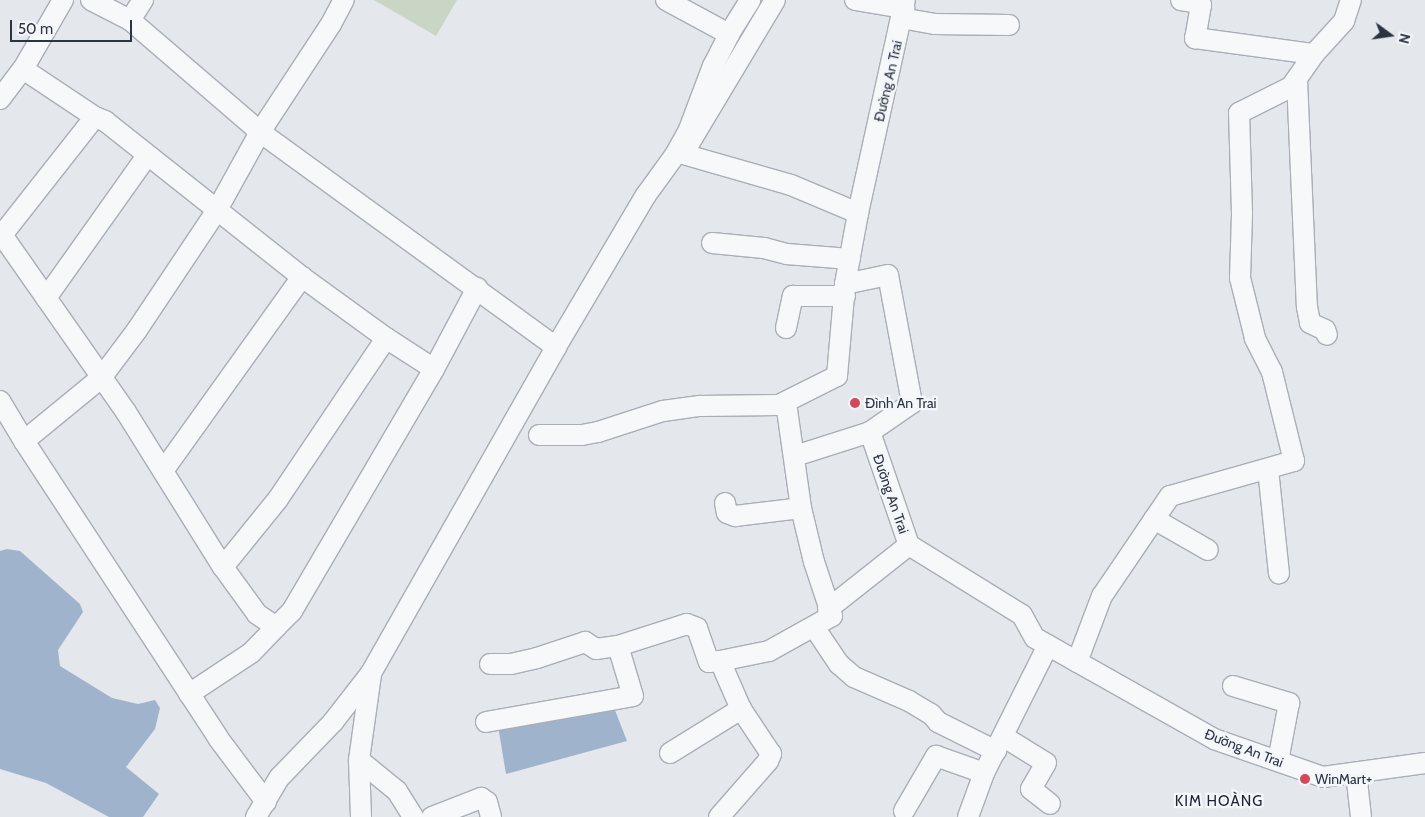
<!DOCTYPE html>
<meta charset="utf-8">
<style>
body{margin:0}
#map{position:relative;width:1425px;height:817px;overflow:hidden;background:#e4e7ec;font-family:Cabin,sans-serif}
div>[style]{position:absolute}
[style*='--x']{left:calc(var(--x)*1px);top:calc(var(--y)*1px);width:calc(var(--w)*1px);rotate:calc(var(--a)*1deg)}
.green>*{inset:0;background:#c9d6c5}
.water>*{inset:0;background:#9fb4cc}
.roads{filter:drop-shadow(1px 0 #a9aeb7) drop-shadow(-1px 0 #a9aeb7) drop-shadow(0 1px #a9aeb7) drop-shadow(0 -1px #a9aeb7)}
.street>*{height:20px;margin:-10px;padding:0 10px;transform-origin:10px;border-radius:10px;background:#f7f8fa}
.dots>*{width:14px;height:14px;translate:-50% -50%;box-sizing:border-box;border:2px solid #f4f6f9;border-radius:50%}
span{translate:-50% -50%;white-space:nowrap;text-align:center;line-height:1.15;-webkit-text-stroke:4.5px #f4f6f9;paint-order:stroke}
.street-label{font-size:14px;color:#2b3445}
.poi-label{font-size:14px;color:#2b3445}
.left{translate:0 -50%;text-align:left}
.neighbourhood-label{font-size:15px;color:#1d2536;letter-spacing:1px}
.north{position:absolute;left:1365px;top:10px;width:50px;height:50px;-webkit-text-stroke:4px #f4f6f9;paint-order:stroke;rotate:104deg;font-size:14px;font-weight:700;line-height:20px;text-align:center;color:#2b3445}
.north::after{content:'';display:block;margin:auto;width:18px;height:22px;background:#2b3445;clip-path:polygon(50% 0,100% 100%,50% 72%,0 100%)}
.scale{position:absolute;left:10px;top:20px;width:122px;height:22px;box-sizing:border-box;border:2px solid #2b3445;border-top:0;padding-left:6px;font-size:15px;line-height:18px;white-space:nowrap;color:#2b3445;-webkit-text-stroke:4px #f4f6f9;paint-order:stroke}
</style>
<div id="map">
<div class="green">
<div style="clip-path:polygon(374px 0,457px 0,436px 36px)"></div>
</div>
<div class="water">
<div style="clip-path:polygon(7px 549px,20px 551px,80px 604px,83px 612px,58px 650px,60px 666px,112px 698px,138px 704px,155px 700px,160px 708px,155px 729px,126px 767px,159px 794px,143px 817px,109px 817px,46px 783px,0 769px,0 551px)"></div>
<div style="clip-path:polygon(611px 700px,627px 741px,506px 774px,497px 720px)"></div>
</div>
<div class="roads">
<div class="street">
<div style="--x:91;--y:0;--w:44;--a:27.1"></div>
<div style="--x:130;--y:20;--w:24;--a:-57"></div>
<div style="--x:666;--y:0;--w:72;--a:28.4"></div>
<div style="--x:775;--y:0;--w:179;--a:120.9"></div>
<div style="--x:683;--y:154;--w:112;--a:16"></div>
<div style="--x:791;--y:185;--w:73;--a:22.7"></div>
<div style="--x:855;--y:0;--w:50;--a:9.3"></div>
<div style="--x:1181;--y:0;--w:18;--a:9"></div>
<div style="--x:1199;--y:3;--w:3;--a:45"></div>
<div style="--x:1201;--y:5;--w:34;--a:100"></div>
<div style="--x:1195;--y:38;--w:120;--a:7.7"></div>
<div style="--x:1314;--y:54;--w:45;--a:-47.7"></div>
<div style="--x:1344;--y:21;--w:22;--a:-72"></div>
<div style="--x:901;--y:18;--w:35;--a:10"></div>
<div style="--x:935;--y:24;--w:74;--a:0.8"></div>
<div style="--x:130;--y:20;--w:172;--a:40.7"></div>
<div style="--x:260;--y:132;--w:366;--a:36"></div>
<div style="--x:23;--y:69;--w:87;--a:33.7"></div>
<div style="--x:1297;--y:80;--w:227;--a:87.5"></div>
<div style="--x:1307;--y:307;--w:16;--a:79"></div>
<div style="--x:1310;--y:323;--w:17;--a:25"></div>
<div style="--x:1325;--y:330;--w:5;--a:68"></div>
<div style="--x:0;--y:99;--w:38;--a:-53"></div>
<div style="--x:23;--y:69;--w:80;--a:-59.9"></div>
<div style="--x:0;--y:232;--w:220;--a:55"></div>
<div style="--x:126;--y:412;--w:183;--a:58"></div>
<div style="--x:223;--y:567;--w:58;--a:54.1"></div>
<div style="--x:257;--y:614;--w:23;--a:34"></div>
<div style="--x:276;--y:627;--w:23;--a:-45"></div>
<div style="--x:292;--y:611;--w:281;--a:-59.6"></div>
<div style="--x:434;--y:369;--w:92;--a:-62"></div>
<div style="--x:2;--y:235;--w:150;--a:-51.8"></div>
<div style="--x:95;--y:117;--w:11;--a:22"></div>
<div style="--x:105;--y:121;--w:251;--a:38.4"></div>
<div style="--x:302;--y:277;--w:104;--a:36"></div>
<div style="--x:386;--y:338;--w:57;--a:32.9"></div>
<div style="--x:712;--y:243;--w:52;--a:5.5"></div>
<div style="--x:764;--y:248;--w:24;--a:15"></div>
<div style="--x:787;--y:254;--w:63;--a:4.5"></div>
<div style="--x:46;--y:298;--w:174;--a:-54.6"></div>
<div style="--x:786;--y:328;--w:33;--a:-78"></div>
<div style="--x:793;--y:296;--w:52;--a:0"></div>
<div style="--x:0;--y:401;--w:47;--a:59"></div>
<div style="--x:24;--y:441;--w:355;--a:56.8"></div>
<div style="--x:218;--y:738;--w:80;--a:53.1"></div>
<div style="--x:870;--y:432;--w:120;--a:71"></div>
<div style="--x:909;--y:545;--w:133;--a:31.8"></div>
<div style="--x:1022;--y:615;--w:26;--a:61"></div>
<div style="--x:1035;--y:638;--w:206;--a:29.4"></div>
<div style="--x:1214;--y:739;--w:115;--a:19.2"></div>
<div style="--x:1323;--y:777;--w:103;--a:-7.8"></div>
<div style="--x:539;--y:435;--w:43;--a:0"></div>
<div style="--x:582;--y:435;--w:16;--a:-11"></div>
<div style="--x:598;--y:432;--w:68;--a:-17.9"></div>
<div style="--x:663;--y:411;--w:37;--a:-8"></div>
<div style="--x:700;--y:406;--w:79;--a:-0.7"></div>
<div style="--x:779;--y:405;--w:65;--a:-26.6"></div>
<div style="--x:837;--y:376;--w:92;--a:-85"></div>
<div style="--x:845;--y:284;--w:72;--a:-79.6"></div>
<div style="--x:858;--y:213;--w:218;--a:-77.6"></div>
<div style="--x:24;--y:441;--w:99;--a:-39.3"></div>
<div style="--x:101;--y:378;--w:60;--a:-53.1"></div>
<div style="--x:137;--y:330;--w:144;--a:-56.3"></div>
<div style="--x:217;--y:210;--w:89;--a:-61.1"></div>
<div style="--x:260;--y:132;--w:129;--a:-56.7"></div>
<div style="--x:331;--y:24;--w:27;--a:-62"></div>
<div style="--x:795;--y:456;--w:79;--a:-17.7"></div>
<div style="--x:870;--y:432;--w:51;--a:-34.6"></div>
<div style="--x:912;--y:403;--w:130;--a:-100.6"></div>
<div style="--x:888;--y:275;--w:44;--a:168.2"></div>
<div style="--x:1268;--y:469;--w:105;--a:84"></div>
<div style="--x:163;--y:471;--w:239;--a:-54.4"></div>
<div style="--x:725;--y:503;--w:10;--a:79"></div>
<div style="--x:727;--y:513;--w:9;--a:21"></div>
<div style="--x:735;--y:516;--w:66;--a:-6.9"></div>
<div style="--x:1154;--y:519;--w:62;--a:29.9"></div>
<div style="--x:223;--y:567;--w:87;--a:-51"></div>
<div style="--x:278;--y:499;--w:194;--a:-56.1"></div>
<div style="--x:828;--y:609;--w:103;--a:-38.3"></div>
<div style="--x:814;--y:627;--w:45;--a:56"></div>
<div style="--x:839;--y:664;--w:20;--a:41"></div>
<div style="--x:854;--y:677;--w:60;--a:23.6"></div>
<div style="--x:909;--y:701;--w:26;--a:31"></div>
<div style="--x:931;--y:714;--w:11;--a:49"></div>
<div style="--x:938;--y:722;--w:65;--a:26.6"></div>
<div style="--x:1077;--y:662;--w:71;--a:-69.3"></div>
<div style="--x:1102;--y:596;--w:121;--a:-55.8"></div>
<div style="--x:1170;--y:496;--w:129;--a:-15.8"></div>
<div style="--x:1294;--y:461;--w:92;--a:-103.9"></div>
<div style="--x:1272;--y:372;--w:38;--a:-117"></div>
<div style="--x:1255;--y:338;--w:62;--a:-104"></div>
<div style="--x:1240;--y:278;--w:65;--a:-88.2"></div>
<div style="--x:1242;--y:213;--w:100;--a:-91.7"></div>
<div style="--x:1239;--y:113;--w:58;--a:-26.6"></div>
<div style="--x:1291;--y:87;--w:40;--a:-55.1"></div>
<div style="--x:490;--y:664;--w:21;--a:0"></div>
<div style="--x:511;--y:664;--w:27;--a:-13"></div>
<div style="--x:537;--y:658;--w:51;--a:-18.4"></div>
<div style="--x:585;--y:642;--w:13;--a:32"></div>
<div style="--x:596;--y:649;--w:22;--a:-8"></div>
<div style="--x:618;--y:646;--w:72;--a:-17.7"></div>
<div style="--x:687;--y:624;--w:11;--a:22"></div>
<div style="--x:697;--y:628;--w:36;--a:71"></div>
<div style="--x:709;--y:662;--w:11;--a:-5"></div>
<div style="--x:720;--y:661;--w:50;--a:-11.5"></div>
<div style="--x:769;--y:651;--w:72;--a:-29.1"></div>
<div style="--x:832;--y:616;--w:57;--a:-108.4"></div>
<div style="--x:814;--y:562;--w:56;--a:-103.5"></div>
<div style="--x:801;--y:508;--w:107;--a:-98.1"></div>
<div style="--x:1233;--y:686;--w:59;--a:16.9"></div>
<div style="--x:1289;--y:703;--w:59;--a:100.7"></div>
<div style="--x:189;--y:694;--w:74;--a:-33.5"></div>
<div style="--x:251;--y:653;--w:36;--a:-46"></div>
<div style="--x:486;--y:722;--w:149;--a:-10"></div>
<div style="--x:633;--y:696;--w:52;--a:-106.7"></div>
<div style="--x:1004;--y:737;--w:49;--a:31.8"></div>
<div style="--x:1046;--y:763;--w:30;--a:120"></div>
<div style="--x:1031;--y:789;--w:24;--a:38"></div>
<div style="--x:670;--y:753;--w:84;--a:-31.8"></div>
<div style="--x:741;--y:709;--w:52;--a:-113.6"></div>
<div style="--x:359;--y:760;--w:49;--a:39.2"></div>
<div style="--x:397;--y:791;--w:31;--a:58"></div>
<div style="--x:1356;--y:773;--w:44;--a:83.5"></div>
<div style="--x:904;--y:811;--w:64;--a:-59.8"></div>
<div style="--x:936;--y:756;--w:51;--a:19.5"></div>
<div style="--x:256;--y:817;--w:45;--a:-59.5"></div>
<div style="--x:279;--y:778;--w:78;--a:-46"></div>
<div style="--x:333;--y:722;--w:62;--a:-52.2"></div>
<div style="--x:371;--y:673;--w:375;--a:-60.4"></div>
<div style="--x:556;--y:347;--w:177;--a:-59.4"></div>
<div style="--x:646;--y:195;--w:49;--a:-54.1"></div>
<div style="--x:675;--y:155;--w:26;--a:-61"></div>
<div style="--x:688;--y:132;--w:71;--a:-69.3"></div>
<div style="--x:713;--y:66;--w:36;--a:-63"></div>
<div style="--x:729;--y:34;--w:40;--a:-58"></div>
<div style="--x:361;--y:817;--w:57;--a:-92"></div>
<div style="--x:359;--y:760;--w:86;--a:-82"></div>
<div style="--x:432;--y:817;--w:53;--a:-21.2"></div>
<div style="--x:481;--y:798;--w:7;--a:34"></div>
<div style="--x:487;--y:802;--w:16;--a:75"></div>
<div style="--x:719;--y:817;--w:74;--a:-48.8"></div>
<div style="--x:768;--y:761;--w:8;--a:-67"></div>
<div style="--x:771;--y:754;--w:54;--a:-123.7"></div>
<div style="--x:968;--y:817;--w:47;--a:-70"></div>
<div style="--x:984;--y:773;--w:143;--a:-63.4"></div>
</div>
</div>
<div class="dots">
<div style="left:855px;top:403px;background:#d1495b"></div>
<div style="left:1305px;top:779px;background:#d1495b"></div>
</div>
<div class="street-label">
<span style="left:888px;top:81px;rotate:-77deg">Đường An Trai</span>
<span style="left:891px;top:494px;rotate:71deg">Đường An Trai</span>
<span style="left:1244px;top:748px;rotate:21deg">Đường An Trai</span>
</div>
<div class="poi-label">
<span class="left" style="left:865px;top:403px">Đình An Trai</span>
<span class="left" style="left:1315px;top:779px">WinMart+</span>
</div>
<div class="neighbourhood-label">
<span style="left:1219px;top:802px">KIM HOÀNG</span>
</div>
<div class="north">N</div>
<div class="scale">50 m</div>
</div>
